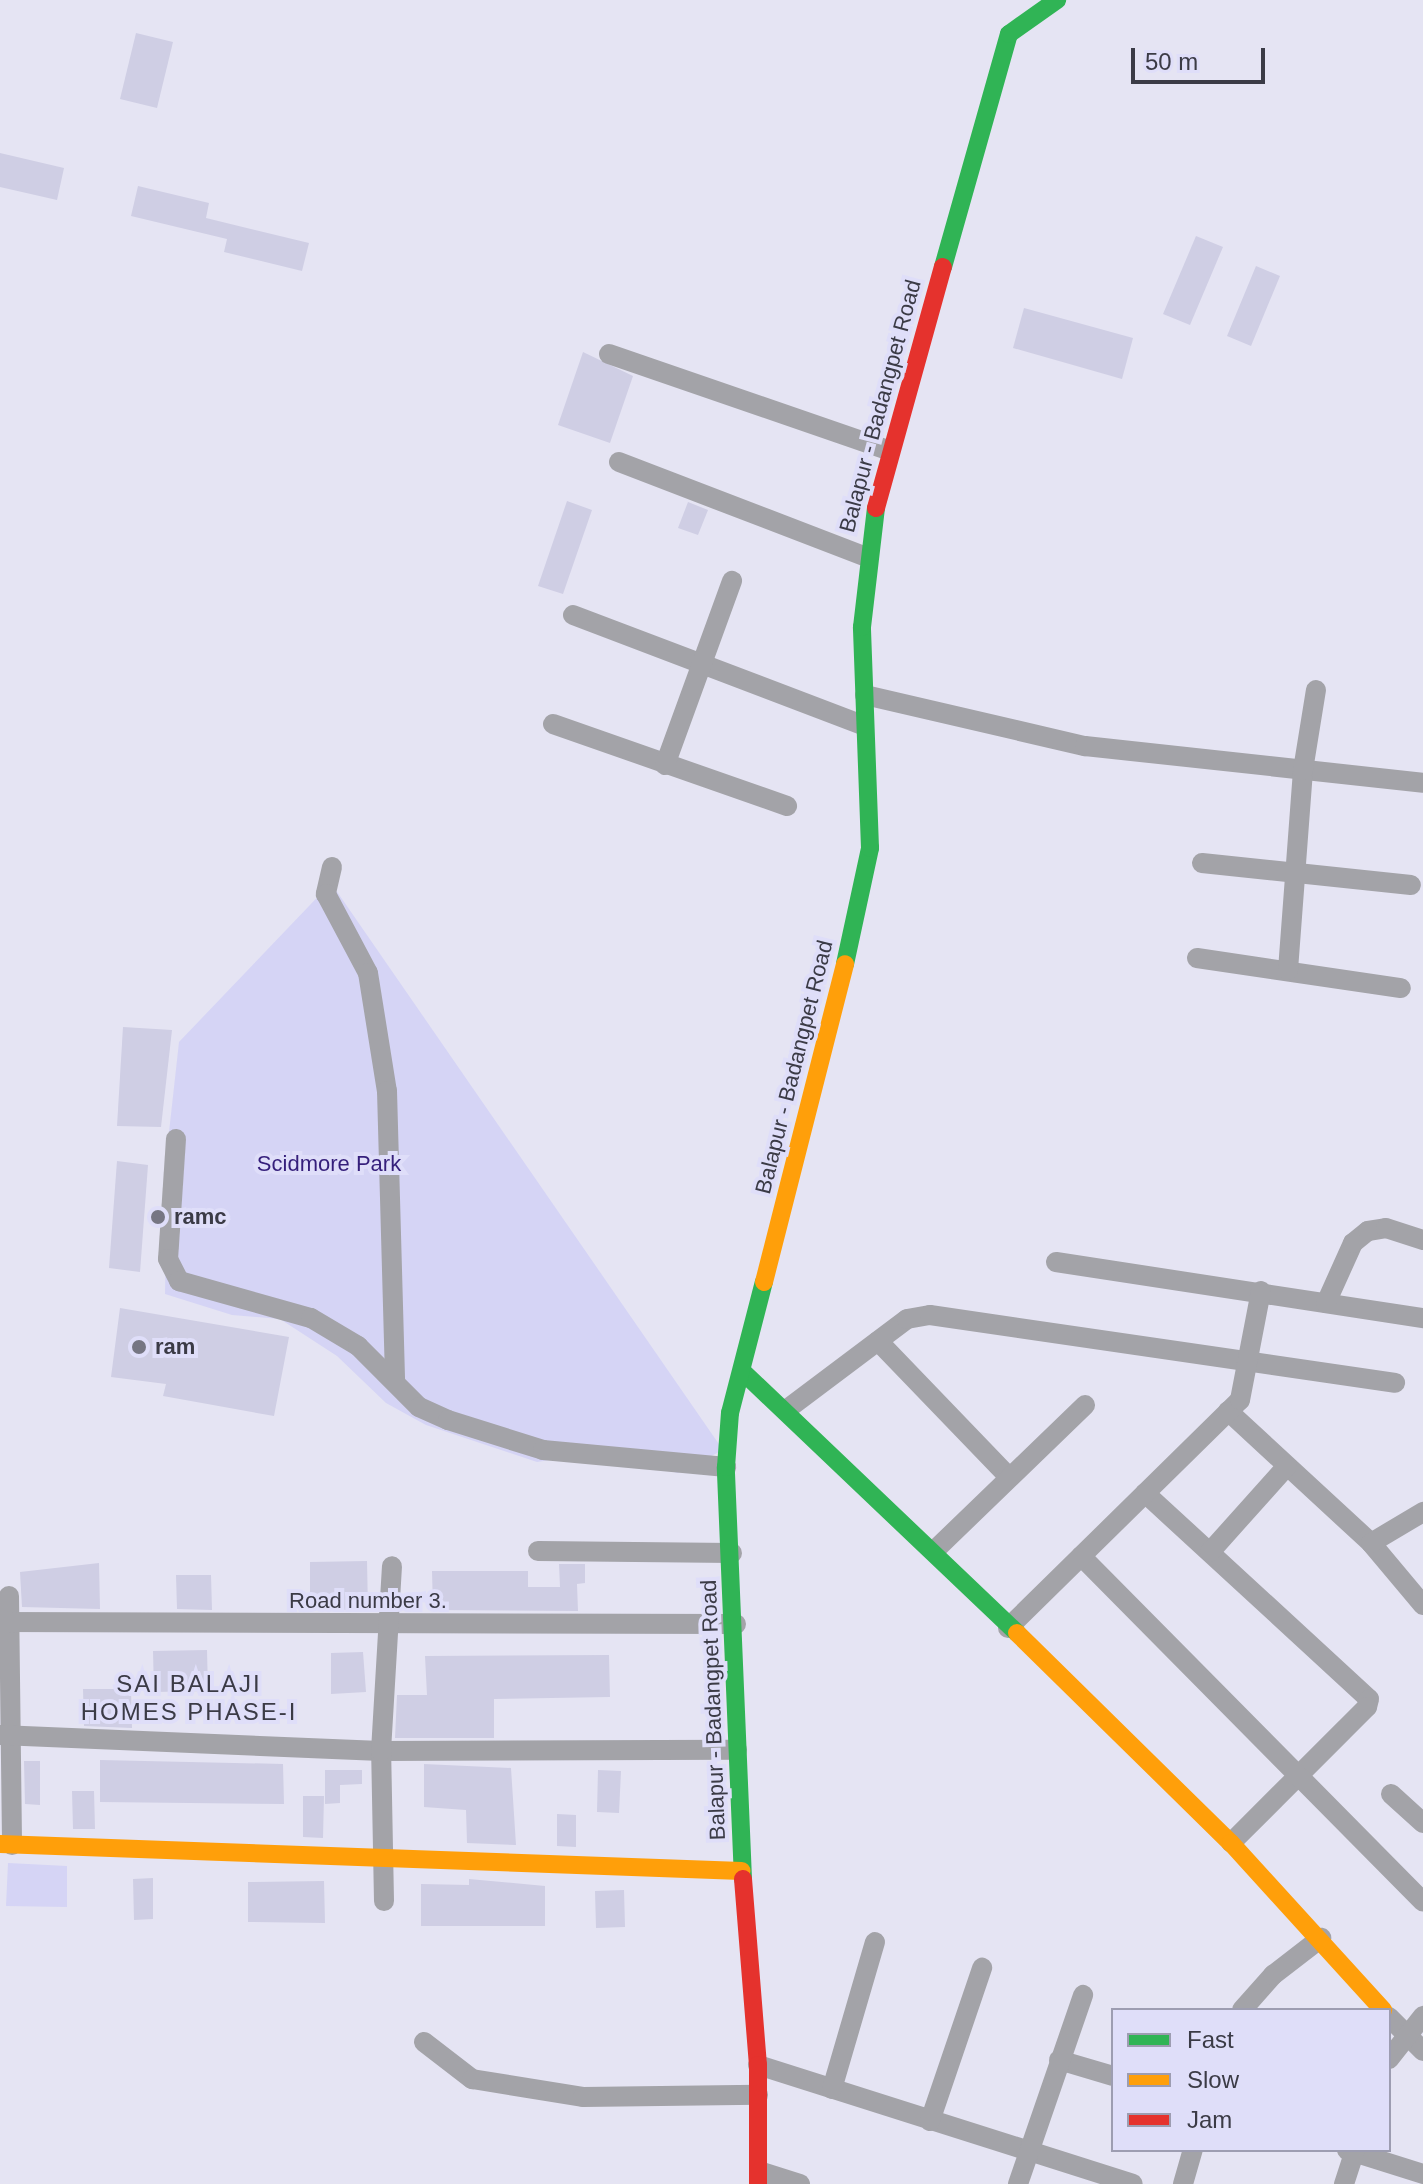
<!DOCTYPE html>
<style>
body{margin:0}
#map{position:relative;width:1423px;height:2184px;overflow:hidden;background:#e5e4f3;font-family:Arial,sans-serif}
div>[style]{position:absolute}
[style*='--x']{left:calc(var(--x)*1px);top:calc(var(--y)*1px);width:calc(var(--w)*1px);rotate:calc(var(--a)*1deg)}
.green>*{inset:0;background:#d5d4f5}
.building>*{inset:0;background:#cfcee4}
.street>*{height:20px;margin:-10px;padding:0 10px;transform-origin:10px;border-radius:10px;background:#a3a3a8}
.fast>*{height:18px;margin:-9px;padding:0 9px;transform-origin:9px;border-radius:9px;background:#30b455}
.slow>*{height:18px;margin:-9px;padding:0 9px;transform-origin:9px;border-radius:9px;background:#ff9f0a}
.jam>*{height:18px;margin:-9px;padding:0 9px;transform-origin:9px;border-radius:9px;background:#e5322d}
.dots>*{width:22px;height:22px;translate:-50% -50%;box-sizing:border-box;border:4px solid #dfdef9;border-radius:50%}
span{translate:-50% -50%;white-space:nowrap;text-align:center;line-height:1.15;-webkit-text-stroke:8px #dfdef9;paint-order:stroke}
.street-label{font-size:22px;color:#3b3b46}
.park-label{font-size:22px;color:#351f7b}
.poi-label{font-size:22px;color:#3b3b46;font-weight:700}
.left{translate:0 -50%;text-align:left}
.neighbourhood-label{font-size:24px;color:#3b3b46;letter-spacing:2px}
.legend{position:absolute;left:1111px;top:2008px;width:280px;height:144px;box-sizing:border-box;background:#dfdef9;border:2px solid #9d9db1;margin:0;padding:10px 14px;list-style:none;font-size:24px;color:#3b3b46}
.legend li{display:flex;align-items:center;gap:16px;height:40px}
.legend b{width:40px;border:2px solid #9d9db1}
.scale{position:absolute;left:1131px;top:48px;width:134px;height:36px;box-sizing:border-box;border:4px solid #3b3b46;border-top:0;padding-left:10px;font-size:24px;line-height:28px;white-space:nowrap;color:#3b3b46;-webkit-text-stroke:6px #dfdef9;paint-order:stroke}
</style>
<div id="map">
<div class="green">
<div style="clip-path:polygon(331px 883px,723px 1450px,678px 1473px,595px 1453px,537px 1462px,426px 1425px,386px 1403px,337px 1356px,280px 1319px,232px 1315px,165px 1294px,168px 1141px,179px 1042px)"></div>
<div style="clip-path:polygon(8px 1863px,67px 1866px,67px 1907px,6px 1906px)"></div>
</div>
<div class="building">
<div style="clip-path:polygon(136px 33px,173px 42px,157px 108px,120px 99px)"></div>
<div style="clip-path:polygon(0 153px,64px 168px,57px 200px,0 187px)"></div>
<div style="clip-path:polygon(138px 186px,209px 203px,206px 218px,309px 243px,302px 271px,224px 252px,227px 239px,131px 216px)"></div>
<div style="clip-path:polygon(1196px 236px,1223px 247px,1190px 325px,1163px 314px)"></div>
<div style="clip-path:polygon(1256px 266px,1280px 276px,1251px 346px,1227px 336px)"></div>
<div style="clip-path:polygon(1024px 308px,1133px 338px,1122px 379px,1013px 348px)"></div>
<div style="clip-path:polygon(583px 352px,633px 376px,610px 443px,558px 425px)"></div>
<div style="clip-path:polygon(567px 501px,592px 510px,563px 594px,538px 586px)"></div>
<div style="clip-path:polygon(688px 502px,708px 510px,698px 535px,678px 528px)"></div>
<div style="clip-path:polygon(123px 1027px,172px 1030px,161px 1127px,117px 1126px)"></div>
<div style="clip-path:polygon(117px 1161px,148px 1165px,140px 1272px,109px 1268px)"></div>
<div style="clip-path:polygon(120px 1308px,289px 1337px,274px 1416px,163px 1396px,166px 1384px,111px 1377px)"></div>
<div style="clip-path:polygon(367px 1561px,368px 1610px,310px 1610px,310px 1562px)"></div>
<div style="clip-path:polygon(99px 1563px,100px 1609px,22px 1607px,20px 1572px)"></div>
<div style="clip-path:polygon(559px 1564px,585px 1564px,585px 1583px,577px 1584px,578px 1611px,433px 1610px,432px 1571px,528px 1571px,528px 1587px,560px 1587px)"></div>
<div style="clip-path:polygon(176px 1575px,211px 1575px,212px 1610px,177px 1609px)"></div>
<div style="clip-path:polygon(207px 1650px,208px 1691px,154px 1692px,153px 1651px)"></div>
<div style="clip-path:polygon(363px 1652px,366px 1692px,331px 1694px,331px 1653px)"></div>
<div style="clip-path:polygon(609px 1655px,610px 1697px,494px 1699px,494px 1738px,395px 1738px,397px 1695px,427px 1695px,425px 1656px)"></div>
<div style="clip-path:polygon(83px 1689px,131px 1689px,132px 1728px,84px 1726px)"></div>
<div style="clip-path:polygon(100px 1760px,283px 1764px,284px 1804px,100px 1802px)"></div>
<div style="clip-path:polygon(24px 1761px,40px 1761px,40px 1805px,25px 1804px)"></div>
<div style="clip-path:polygon(424px 1764px,511px 1768px,516px 1845px,467px 1843px,466px 1810px,424px 1807px)"></div>
<div style="clip-path:polygon(325px 1770px,362px 1770px,362px 1784px,340px 1785px,340px 1803px,325px 1804px)"></div>
<div style="clip-path:polygon(598px 1770px,621px 1771px,619px 1813px,597px 1812px)"></div>
<div style="clip-path:polygon(72px 1791px,94px 1791px,95px 1829px,73px 1829px)"></div>
<div style="clip-path:polygon(303px 1796px,324px 1796px,323px 1838px,303px 1837px)"></div>
<div style="clip-path:polygon(557px 1814px,576px 1815px,576px 1847px,557px 1846px)"></div>
<div style="clip-path:polygon(153px 1878px,153px 1919px,134px 1920px,133px 1879px)"></div>
<div style="clip-path:polygon(469px 1879px,545px 1886px,545px 1926px,421px 1926px,421px 1884px,469px 1885px)"></div>
<div style="clip-path:polygon(324px 1881px,325px 1923px,248px 1922px,248px 1882px)"></div>
<div style="clip-path:polygon(624px 1890px,625px 1927px,596px 1928px,595px 1891px)"></div>
</div>
<div class="street">
<div style="--x:609;--y:354;--w:297;--a:19"></div>
<div style="--x:619;--y:462;--w:265;--a:21"></div>
<div style="--x:573;--y:615;--w:310;--a:20.8"></div>
<div style="--x:865;--y:695;--w:226;--a:13.1"></div>
<div style="--x:1085;--y:746;--w:340;--a:6.2"></div>
<div style="--x:553;--y:724;--w:248;--a:19.3"></div>
<div style="--x:665;--y:765;--w:196;--a:-70"></div>
<div style="--x:1202;--y:863;--w:210;--a:6"></div>
<div style="--x:332;--y:867;--w:28;--a:103"></div>
<div style="--x:326;--y:894;--w:89;--a:62"></div>
<div style="--x:368;--y:973;--w:120;--a:80.9"></div>
<div style="--x:387;--y:1091;--w:291;--a:88.4"></div>
<div style="--x:1197;--y:958;--w:206;--a:8.4"></div>
<div style="--x:1288;--y:970;--w:201;--a:-85.7"></div>
<div style="--x:1303;--y:770;--w:81;--a:-80.8"></div>
<div style="--x:176;--y:1139;--w:120;--a:93.8"></div>
<div style="--x:168;--y:1259;--w:25;--a:63"></div>
<div style="--x:179;--y:1281;--w:137;--a:15.7"></div>
<div style="--x:311;--y:1318;--w:55;--a:30.8"></div>
<div style="--x:358;--y:1346;--w:86;--a:45"></div>
<div style="--x:419;--y:1407;--w:32;--a:24"></div>
<div style="--x:448;--y:1420;--w:100;--a:17.5"></div>
<div style="--x:543;--y:1450;--w:184;--a:5.3"></div>
<div style="--x:1056;--y:1262;--w:371;--a:8.7"></div>
<div style="--x:1326;--y:1303;--w:66;--a:-65.8"></div>
<div style="--x:1353;--y:1243;--w:19;--a:-39"></div>
<div style="--x:1368;--y:1231;--w:18;--a:-9"></div>
<div style="--x:1386;--y:1228;--w:39;--a:18"></div>
<div style="--x:878;--y:1341;--w:189;--a:46.1"></div>
<div style="--x:786;--y:1410;--w:151;--a:-36.9"></div>
<div style="--x:907;--y:1319;--w:23;--a:-10"></div>
<div style="--x:930;--y:1315;--w:470;--a:8.3"></div>
<div style="--x:1228;--y:1411;--w:195;--a:42.7"></div>
<div style="--x:1371;--y:1543;--w:81;--a:50"></div>
<div style="--x:1145;--y:1493;--w:304;--a:42.6"></div>
<div style="--x:1369;--y:1699;--w:8;--a:104"></div>
<div style="--x:1367;--y:1707;--w:192;--a:135"></div>
<div style="--x:1371;--y:1543;--w:61;--a:-30.8"></div>
<div style="--x:538;--y:1551;--w:194;--a:0.6"></div>
<div style="--x:934;--y:1551;--w:210;--a:-44"></div>
<div style="--x:1210;--y:1552;--w:115;--a:-48.2"></div>
<div style="--x:1081;--y:1556;--w:486;--a:45.3"></div>
<div style="--x:9;--y:1596;--w:249;--a:89.3"></div>
<div style="--x:0;--y:1622;--w:736;--a:0.16"></div>
<div style="--x:1008;--y:1628;--w:325;--a:-44.5"></div>
<div style="--x:1240;--y:1400;--w:111;--a:-79.1"></div>
<div style="--x:0;--y:1735;--w:381;--a:2.4"></div>
<div style="--x:381;--y:1751;--w:356;--a:-0.2"></div>
<div style="--x:1391;--y:1794;--w:43;--a:42.2"></div>
<div style="--x:384;--y:1901;--w:150;--a:-91.1"></div>
<div style="--x:381;--y:1751;--w:185;--a:-86.6"></div>
<div style="--x:1242;--y:2010;--w:47;--a:-48.5"></div>
<div style="--x:1273;--y:1975;--w:61;--a:-37.6"></div>
<div style="--x:1389;--y:2017;--w:48;--a:45"></div>
<div style="--x:424;--y:2042;--w:61;--a:37.6"></div>
<div style="--x:472;--y:2079;--w:112;--a:9.2"></div>
<div style="--x:583;--y:2097;--w:175;--a:-0.7"></div>
<div style="--x:1389;--y:2059;--w:55;--a:-51.7"></div>
<div style="--x:1059;--y:2060;--w:56;--a:16.5"></div>
<div style="--x:758;--y:2065;--w:393;--a:17.6"></div>
<div style="--x:832;--y:2089;--w:153;--a:-73.7"></div>
<div style="--x:930;--y:2121;--w:162;--a:-71.2"></div>
<div style="--x:1347;--y:2150;--w:80;--a:17.5"></div>
<div style="--x:759;--y:2171;--w:43;--a:17.6"></div>
<div style="--x:1018;--y:2184;--w:200;--a:-71"></div>
<div style="--x:1183;--y:2184;--w:35;--a:-74"></div>
<div style="--x:1344;--y:2184;--w:36;--a:-72"></div>
</div>
<div class="fast">
<div style="--x:943;--y:267;--w:242;--a:-74.2"></div>
<div style="--x:1009;--y:34;--w:59;--a:-35.3"></div>
<div style="--x:845;--y:964;--w:119;--a:-77.8"></div>
<div style="--x:870;--y:848;--w:221;--a:-92.1"></div>
<div style="--x:862;--y:627;--w:120;--a:-83.3"></div>
<div style="--x:742;--y:1371;--w:380;--a:43.6"></div>
<div style="--x:743;--y:1879;--w:412;--a:-92.4"></div>
<div style="--x:726;--y:1467;--w:54;--a:-85.8"></div>
<div style="--x:730;--y:1413;--w:135;--a:-75.5"></div>
</div>
<div class="slow">
<div style="--x:764;--y:1282;--w:328;--a:-75.7"></div>
<div style="--x:1017;--y:1633;--w:300;--a:44.5"></div>
<div style="--x:1231;--y:1843;--w:226;--a:47.7"></div>
<div style="--x:0;--y:1844;--w:742;--a:2.08"></div>
</div>
<div class="jam">
<div style="--x:876;--y:508;--w:250;--a:-74.5"></div>
<div style="--x:743;--y:1879;--w:187;--a:85.4"></div>
<div style="--x:758;--y:2065;--w:119;--a:90"></div>
</div>
<div class="dots">
<div style="left:158px;top:1217px;background:#767683"></div>
<div style="left:139px;top:1347px;background:#767683"></div>
</div>
<div class="street-label">
<span style="left:880px;top:406px;rotate:-75deg">Balapur - Badangpet Road</span>
<span style="left:794px;top:1067px;rotate:-76deg">Balapur - Badangpet Road</span>
<span style="left:368px;top:1601px">Road number 3.</span>
<span style="left:713px;top:1710px;rotate:-92deg">Balapur - Badangpet Road</span>
</div>
<div class="park-label">
<span style="left:329px;top:1164px">Scidmore Park</span>
</div>
<div class="poi-label">
<span class="left" style="left:174px;top:1217px">ramc</span>
<span class="left" style="left:155px;top:1347px">ram</span>
</div>
<div class="neighbourhood-label">
<span style="left:189px;top:1698px">SAI BALAJI<br>HOMES PHASE-I</span>
</div>
<ul class="legend">
<li><b style="height:10px;background:#30b455"></b>Fast</li>
<li><b style="height:10px;background:#ff9f0a"></b>Slow</li>
<li><b style="height:10px;background:#e5322d"></b>Jam</li>
</ul>
<div class="scale">50 m</div>
</div>
